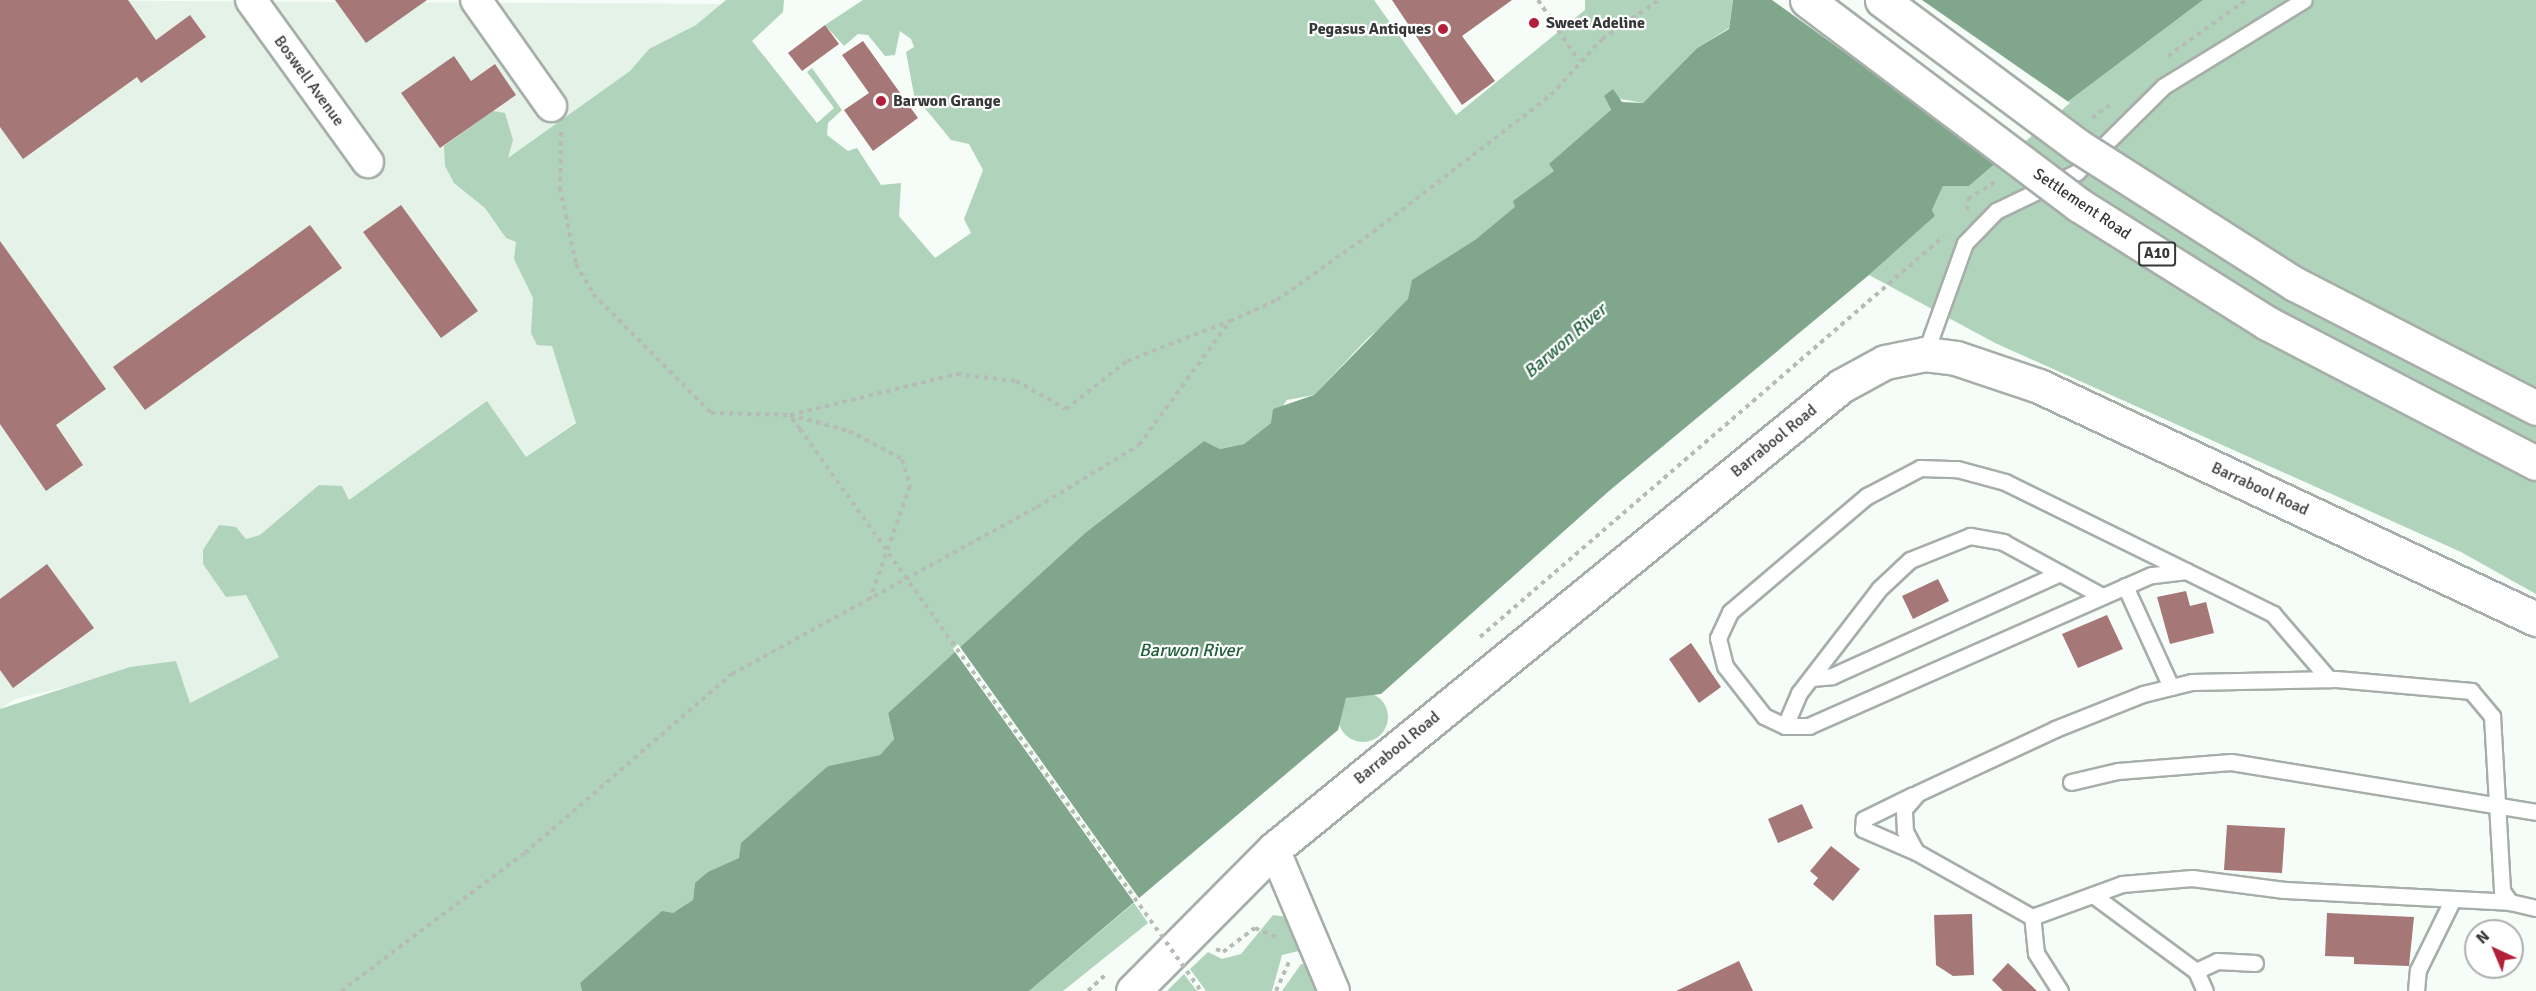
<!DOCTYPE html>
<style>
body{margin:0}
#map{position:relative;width:2536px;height:991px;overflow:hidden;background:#f6fcf7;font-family:Signika,sans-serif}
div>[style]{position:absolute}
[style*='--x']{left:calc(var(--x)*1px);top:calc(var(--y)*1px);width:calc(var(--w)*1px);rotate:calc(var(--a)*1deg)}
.built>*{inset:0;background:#e4f2e8}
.green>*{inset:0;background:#b0d4bb}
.round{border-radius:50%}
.water>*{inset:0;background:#80a78c}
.pier>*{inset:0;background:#f6fcf7}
.building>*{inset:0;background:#a57777}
.path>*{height:4px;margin-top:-2px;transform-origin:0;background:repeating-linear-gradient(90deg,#b6bbb7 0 4.5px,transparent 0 9px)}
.roads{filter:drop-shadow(2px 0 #a7aea9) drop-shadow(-2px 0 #a7aea9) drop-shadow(0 2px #a7aea9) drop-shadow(0 -2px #a7aea9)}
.lane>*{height:15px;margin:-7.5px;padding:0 7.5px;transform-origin:7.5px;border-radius:7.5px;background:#fff}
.street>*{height:30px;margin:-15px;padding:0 15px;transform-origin:15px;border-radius:15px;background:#fff}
.secondary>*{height:33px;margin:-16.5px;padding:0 16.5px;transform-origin:16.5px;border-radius:16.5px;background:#fff}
.path-bridge>*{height:4px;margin-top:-2px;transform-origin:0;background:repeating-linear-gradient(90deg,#b6bbb7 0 4.5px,transparent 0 9px)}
.bridges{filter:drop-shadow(2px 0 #a7aea9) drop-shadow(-2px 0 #a7aea9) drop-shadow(0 2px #a7aea9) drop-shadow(0 -2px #a7aea9)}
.highway-bridge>*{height:33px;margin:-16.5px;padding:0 16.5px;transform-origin:16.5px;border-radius:16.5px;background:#fff}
.dots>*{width:16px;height:16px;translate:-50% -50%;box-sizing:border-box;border:3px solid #fff;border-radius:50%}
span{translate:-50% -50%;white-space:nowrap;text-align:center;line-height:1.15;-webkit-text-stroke:4.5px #fff;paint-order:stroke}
.shield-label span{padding:2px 4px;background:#fff;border:2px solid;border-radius:4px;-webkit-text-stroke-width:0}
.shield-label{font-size:15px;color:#353836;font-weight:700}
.poi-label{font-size:16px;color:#353836;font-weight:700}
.left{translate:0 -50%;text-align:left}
.right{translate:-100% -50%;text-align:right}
.street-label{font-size:16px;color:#353836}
.water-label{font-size:18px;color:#21603b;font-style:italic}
.north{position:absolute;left:2464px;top:919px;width:60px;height:60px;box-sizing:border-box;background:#fff;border:2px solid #aeafaf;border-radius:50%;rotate:316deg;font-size:16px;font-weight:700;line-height:24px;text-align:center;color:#353836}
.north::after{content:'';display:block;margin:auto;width:21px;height:27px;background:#b32039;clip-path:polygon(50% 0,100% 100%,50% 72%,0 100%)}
</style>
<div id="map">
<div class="built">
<div style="clip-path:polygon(0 0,726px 4px,473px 183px,524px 252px,576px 422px,526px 457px,486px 402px,304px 533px,245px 594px,279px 657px,190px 703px,175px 661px,15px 699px,0 709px)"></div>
</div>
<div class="green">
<div style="clip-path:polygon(726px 0,784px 0,783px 12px,752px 41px,817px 123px,834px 108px,807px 72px,812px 68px,842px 110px,828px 123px,827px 135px,848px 151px,857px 148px,881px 185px,901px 183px,899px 216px,935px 258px,971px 233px,964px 219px,983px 170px,969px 144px,951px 140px,914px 95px,906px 52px,914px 47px,911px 39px,900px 31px,895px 55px,885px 56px,868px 35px,858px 34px,844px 46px,825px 25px,863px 0,1374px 0,1456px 115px,1585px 10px,1585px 0,1733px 0,1729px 28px,1697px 48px,1643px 103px,1604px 96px,1615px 119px,1586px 152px,1367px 339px,1314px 395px,1287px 400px,1271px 423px,1244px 444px,1220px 449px,1204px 441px,1085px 533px,888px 713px,894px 739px,880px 755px,828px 766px,739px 858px,695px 883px,693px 900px,580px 983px,582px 991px,0 991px,0 709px,130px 667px,176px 661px,190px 703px,279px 657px,246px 595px,226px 597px,203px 564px,203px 550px,219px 525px,236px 527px,246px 539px,260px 535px,319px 485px,342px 486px,349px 500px,487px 401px,526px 457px,576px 423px,552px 346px,537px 345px,531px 333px,533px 298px,514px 259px,516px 242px,506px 238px,485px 208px,454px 183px,445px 166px,444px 146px,493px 111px,505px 113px,513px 140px,508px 158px,630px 71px,649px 49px,696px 25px)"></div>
<div style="clip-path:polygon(2203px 0,2536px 0,2536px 594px,2461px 552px,1995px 343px,1869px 275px,1935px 216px,1932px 210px,1943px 186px,1969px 186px,2066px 103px)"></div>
<div class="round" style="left:1338px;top:692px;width:50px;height:50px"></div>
<div style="clip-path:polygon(1134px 903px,1148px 923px,1063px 991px,1029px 991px)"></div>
<div style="clip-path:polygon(1273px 915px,1287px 917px,1299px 939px,1299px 951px,1282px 955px,1272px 991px,1206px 991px,1190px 969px,1208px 952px,1222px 959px,1241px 954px)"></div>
<div style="clip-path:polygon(1301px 964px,1306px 964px,1318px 991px,1282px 991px)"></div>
<div style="clip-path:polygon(1184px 974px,1197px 991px,1167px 991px)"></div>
</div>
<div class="water">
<div style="clip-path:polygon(1733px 0,2203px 0,2066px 103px,1969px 186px,1943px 186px,1932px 210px,1935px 216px,1869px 275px,1609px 491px,1381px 694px,1346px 698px,1338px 730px,1029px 991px,582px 991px,580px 983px,662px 911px,673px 913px,693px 900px,695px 883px,708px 872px,739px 858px,741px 843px,828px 766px,880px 755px,894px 739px,888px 713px,1085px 533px,1204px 441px,1220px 449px,1244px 444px,1271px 423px,1273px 409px,1314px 395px,1408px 299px,1412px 280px,1475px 240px,1515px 207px,1513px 201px,1554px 171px,1549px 164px,1611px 110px,1604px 96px,1613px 89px,1622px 102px,1643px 103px,1697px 48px,1729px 29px)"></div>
</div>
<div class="pier">
<div style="clip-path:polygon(1772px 0,1922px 0,2070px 103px,1999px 164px)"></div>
<div style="clip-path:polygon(958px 644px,1141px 901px,1136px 905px,953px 649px)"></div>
</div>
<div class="building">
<div style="clip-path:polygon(0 0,128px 0,156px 40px,190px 15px,206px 37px,141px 83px,137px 77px,23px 159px,0 127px)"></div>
<div style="clip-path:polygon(335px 0,427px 0,366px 43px)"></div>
<div style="clip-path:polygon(1392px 0,1512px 0,1462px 36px,1495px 81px,1462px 105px)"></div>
<div style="clip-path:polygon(825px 25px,839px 44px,802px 71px,788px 53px)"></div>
<div style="clip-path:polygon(863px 41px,918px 118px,873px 151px,844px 110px,869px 93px,842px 55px)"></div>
<div style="clip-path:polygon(454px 56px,471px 81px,495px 64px,516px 95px,440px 148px,401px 93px)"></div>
<div style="clip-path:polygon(401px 205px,478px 311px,441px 338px,363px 232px)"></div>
<div style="clip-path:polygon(310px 225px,342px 268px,145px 410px,113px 367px)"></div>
<div style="clip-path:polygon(0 241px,106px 389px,56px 425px,83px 465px,46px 491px,0 424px)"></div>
<div style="clip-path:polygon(47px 564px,94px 628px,13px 688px,0 670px,0 599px)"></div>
<div style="clip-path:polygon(1938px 579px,1949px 601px,1913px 619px,1902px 596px)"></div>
<div style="clip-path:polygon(2186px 591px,2190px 606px,2206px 602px,2214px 633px,2170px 644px,2157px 597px)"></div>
<div style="clip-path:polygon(2107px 615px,2123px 649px,2078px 668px,2062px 634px)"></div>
<div style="clip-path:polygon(1691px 643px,1721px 687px,1699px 703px,1669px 659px)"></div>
<div style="clip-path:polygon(1802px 804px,1813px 828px,1778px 843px,1768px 819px)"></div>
<div style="clip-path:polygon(2227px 825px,2285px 828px,2282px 873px,2224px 870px)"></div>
<div style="clip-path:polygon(1831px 846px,1860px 869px,1833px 901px,1813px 884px,1818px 878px,1810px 871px)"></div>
<div style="clip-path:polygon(2327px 913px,2414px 917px,2409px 966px,2354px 964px,2354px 957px,2325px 956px)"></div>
<div style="clip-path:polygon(1972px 914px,1974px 975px,1953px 976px,1936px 965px,1934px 915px)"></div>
<div style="clip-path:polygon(1739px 961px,1753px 991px,1676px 991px)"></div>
<div style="clip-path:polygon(2008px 963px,2037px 991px,2003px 991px,1992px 980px)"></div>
</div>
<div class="path">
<div style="--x:1538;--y:0;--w:73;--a:56.1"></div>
<div style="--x:2168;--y:56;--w:96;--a:-35.7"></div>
<div style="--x:2092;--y:118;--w:22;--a:-36"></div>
<div style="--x:561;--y:132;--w:56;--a:91"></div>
<div style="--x:560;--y:188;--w:78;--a:78.1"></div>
<div style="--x:576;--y:264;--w:34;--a:60"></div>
<div style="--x:593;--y:294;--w:168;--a:45.2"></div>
<div style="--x:711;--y:413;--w:79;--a:1.5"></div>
<div style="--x:790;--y:415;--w:61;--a:15.2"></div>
<div style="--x:849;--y:431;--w:60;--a:27.8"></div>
<div style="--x:902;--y:459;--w:28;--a:73"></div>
<div style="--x:910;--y:486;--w:120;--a:109.5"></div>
<div style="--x:1967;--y:210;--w:11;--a:-85"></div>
<div style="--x:1968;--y:199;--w:36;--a:-32"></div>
<div style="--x:800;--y:429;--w:17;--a:-126"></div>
<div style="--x:790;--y:415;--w:172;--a:-13.8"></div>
<div style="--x:957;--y:374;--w:59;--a:6.8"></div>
<div style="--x:1016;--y:381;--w:57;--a:29.2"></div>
<div style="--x:1066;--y:409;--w:78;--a:-38.2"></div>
<div style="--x:1127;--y:361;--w:110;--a:-21.2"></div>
<div style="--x:1480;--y:637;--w:613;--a:-40.83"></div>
<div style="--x:1216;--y:949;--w:8;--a:23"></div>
<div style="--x:1223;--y:952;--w:40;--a:-37"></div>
<div style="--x:1255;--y:928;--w:27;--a:24"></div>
<div style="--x:341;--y:991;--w:230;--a:-36.9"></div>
<div style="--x:525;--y:853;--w:274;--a:-40.9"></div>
<div style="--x:732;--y:674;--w:348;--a:-28.7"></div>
<div style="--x:1037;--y:507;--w:119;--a:-31.3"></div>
<div style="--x:1139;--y:445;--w:154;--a:-53.7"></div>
<div style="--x:1230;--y:321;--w:51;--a:-24.1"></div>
<div style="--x:1277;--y:300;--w:118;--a:-35.3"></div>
<div style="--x:1373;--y:232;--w:225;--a:-37.6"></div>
<div style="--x:1551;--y:95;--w:76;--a:-47.7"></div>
<div style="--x:1602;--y:39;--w:69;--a:-34.4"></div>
<div style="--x:1088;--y:991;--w:23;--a:-43"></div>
<div style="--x:1276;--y:991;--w:32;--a:-66"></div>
</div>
<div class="roads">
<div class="lane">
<div style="--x:1925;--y:354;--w:118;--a:-70.2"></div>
<div style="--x:1965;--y:243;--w:45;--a:-45.9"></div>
<div style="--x:1996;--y:211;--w:90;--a:-25.7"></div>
<div style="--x:2077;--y:172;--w:122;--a:-44.7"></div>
<div style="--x:2164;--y:86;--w:164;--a:-31.6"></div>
<div style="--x:2186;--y:571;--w:35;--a:173"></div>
<div style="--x:2151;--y:575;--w:374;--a:156.2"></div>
<div style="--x:1809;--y:726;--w:24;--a:180"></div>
<div style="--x:1785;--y:726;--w:23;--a:-155"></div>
<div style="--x:1764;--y:716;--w:63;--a:-128"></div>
<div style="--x:1725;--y:666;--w:29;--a:-104"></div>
<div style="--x:1718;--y:638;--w:29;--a:-65"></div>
<div style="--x:1730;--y:612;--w:180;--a:-40.3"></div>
<div style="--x:1867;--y:496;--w:60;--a:-27.8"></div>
<div style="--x:1920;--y:468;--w:37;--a:2"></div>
<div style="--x:1957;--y:469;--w:50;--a:15.2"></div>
<div style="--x:2005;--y:482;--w:299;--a:26.2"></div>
<div style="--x:2273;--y:614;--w:86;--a:49.3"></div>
<div style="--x:2125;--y:586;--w:111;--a:65.5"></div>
<div style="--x:1811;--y:678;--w:21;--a:-5"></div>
<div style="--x:1832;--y:676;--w:250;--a:-24.3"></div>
<div style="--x:1785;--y:726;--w:36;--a:-67"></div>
<div style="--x:1799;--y:693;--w:131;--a:-52.4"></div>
<div style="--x:1879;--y:589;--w:42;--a:-43.1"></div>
<div style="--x:1910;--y:560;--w:65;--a:-21.8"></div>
<div style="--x:1970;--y:536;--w:34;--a:10"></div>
<div style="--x:2003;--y:542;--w:113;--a:28.6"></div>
<div style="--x:2071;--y:782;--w:48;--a:-13.2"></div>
<div style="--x:2118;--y:771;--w:113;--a:-4.6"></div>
<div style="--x:2231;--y:762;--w:309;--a:9.3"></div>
<div style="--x:1913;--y:795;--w:55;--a:153.9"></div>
<div style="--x:1864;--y:819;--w:10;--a:96"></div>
<div style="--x:1863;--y:829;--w:58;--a:23.5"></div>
<div style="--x:2093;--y:895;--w:128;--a:36.4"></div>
<div style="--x:2196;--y:971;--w:22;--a:66"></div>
<div style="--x:2032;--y:917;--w:96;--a:-20.1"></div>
<div style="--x:2122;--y:884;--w:70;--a:-4.9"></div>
<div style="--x:2192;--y:878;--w:93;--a:7.4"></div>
<div style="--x:2284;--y:890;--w:226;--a:3"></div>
<div style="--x:2196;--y:971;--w:23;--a:-25"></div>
<div style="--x:2217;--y:961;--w:38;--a:3"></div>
<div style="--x:2060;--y:991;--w:45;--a:-122.3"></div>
<div style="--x:2036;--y:953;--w:36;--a:-96"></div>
<div style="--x:2032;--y:917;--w:133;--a:-150.7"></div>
<div style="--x:1916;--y:852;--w:24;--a:-118"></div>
<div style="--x:1905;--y:831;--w:22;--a:-93"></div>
<div style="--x:1904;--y:809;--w:21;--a:-49"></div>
<div style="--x:1918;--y:793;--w:151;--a:-25"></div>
<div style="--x:2055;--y:729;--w:95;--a:-21.7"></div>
<div style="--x:2143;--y:694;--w:50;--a:-13.8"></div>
<div style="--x:2192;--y:682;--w:144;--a:-1.2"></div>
<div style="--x:2336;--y:679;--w:136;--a:5.1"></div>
<div style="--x:2471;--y:691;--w:33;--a:50"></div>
<div style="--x:2492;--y:716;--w:175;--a:86.7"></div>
<div style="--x:2502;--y:891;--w:14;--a:54"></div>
<div style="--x:2510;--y:902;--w:27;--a:13"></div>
<div style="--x:2416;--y:991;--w:21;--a:-85"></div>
<div style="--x:2418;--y:970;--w:79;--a:-63.8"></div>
</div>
<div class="street">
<div style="--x:251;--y:0;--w:200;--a:54.2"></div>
<div style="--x:476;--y:0;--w:130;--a:54.7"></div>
<div style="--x:1274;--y:849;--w:154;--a:67.1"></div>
</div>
<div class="secondary">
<div style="--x:1133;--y:991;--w:200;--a:-45.2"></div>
<div style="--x:1274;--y:849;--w:732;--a:-39.23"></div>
<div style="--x:1841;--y:386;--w:50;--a:-28.6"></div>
<div style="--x:1885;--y:362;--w:41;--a:-11.3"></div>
<div style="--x:1925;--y:354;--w:31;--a:7"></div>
<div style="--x:1956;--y:358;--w:88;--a:18.6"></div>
<div style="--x:2039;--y:386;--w:549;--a:25.12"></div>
</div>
</div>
<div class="path-bridge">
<div style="--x:800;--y:429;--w:690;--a:54.49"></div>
</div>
<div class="bridges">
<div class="highway-bridge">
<div style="--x:1807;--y:0;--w:341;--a:37"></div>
<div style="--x:2079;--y:205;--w:222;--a:32.1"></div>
<div style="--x:2267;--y:323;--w:303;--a:27.5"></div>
<div style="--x:1882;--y:0;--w:244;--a:36.7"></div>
<div style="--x:2078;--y:146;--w:257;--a:32.5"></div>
<div style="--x:2295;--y:284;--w:271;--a:27.2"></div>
</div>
</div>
<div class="dots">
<div style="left:1534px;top:23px;background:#b32039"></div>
<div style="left:1443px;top:29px;background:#b32039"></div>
<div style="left:881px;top:101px;background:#b32039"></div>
</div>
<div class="shield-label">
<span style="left:2157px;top:254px">A10</span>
</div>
<div class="poi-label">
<span class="left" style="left:1546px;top:23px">Sweet Adeline</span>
<span class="right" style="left:1431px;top:29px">Pegasus Antiques</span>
<span class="left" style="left:893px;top:101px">Barwon Grange</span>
</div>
<div class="street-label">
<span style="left:309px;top:81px;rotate:54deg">Boswell Avenue</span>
<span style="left:2082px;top:204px;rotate:34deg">Settlement Road</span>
<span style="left:1774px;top:441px;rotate:-39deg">Barrabool Road</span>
<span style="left:2260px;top:489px;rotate:25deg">Barrabool Road</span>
<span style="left:1397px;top:748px;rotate:-39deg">Barrabool Road</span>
</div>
<div class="water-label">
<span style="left:1565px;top:341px;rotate:-41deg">Barwon River</span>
<span style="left:1190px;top:650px">Barwon River</span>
</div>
<div class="north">N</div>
</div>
